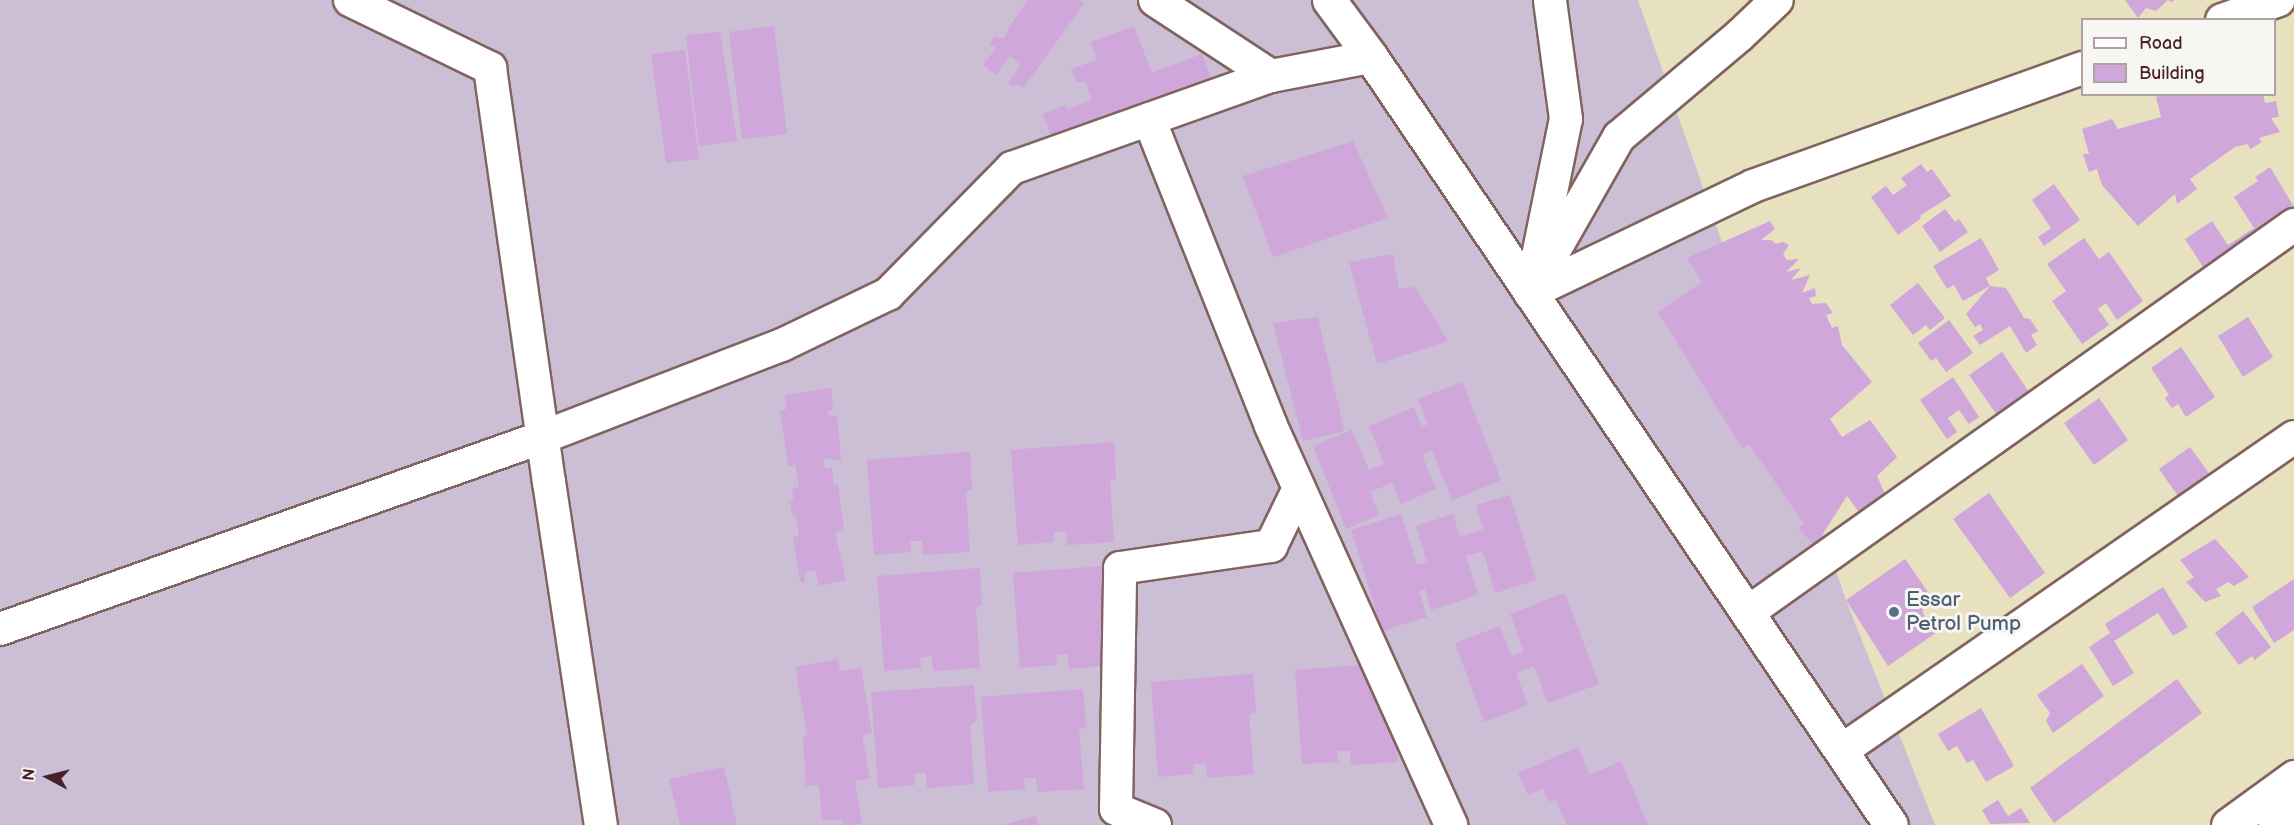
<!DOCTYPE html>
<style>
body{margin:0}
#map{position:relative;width:2294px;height:825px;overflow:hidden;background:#e7e1bf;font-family:"Balsamiq Sans",sans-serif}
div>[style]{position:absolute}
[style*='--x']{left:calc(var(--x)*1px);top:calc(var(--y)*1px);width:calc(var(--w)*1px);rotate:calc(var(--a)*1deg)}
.industrial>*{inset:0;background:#ccbed4}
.building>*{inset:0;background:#cfa7da}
.roads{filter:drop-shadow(2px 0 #81635f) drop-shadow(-2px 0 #81635f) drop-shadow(0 2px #81635f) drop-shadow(0 -2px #81635f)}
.minor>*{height:32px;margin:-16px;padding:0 16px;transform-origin:16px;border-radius:16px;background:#fff}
.tertiary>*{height:33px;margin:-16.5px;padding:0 16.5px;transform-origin:16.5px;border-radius:16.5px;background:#fff}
.secondary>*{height:33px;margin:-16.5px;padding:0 16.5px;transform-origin:16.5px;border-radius:16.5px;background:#fff}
.dots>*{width:16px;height:16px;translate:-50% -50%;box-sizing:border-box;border:3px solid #f6f6f2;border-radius:50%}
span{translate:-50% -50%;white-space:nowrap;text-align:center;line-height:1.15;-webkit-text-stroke:6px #f6f6f2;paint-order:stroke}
.service-label{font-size:21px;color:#4e5e75}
.left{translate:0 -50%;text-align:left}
.legend{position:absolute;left:2081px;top:18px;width:195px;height:78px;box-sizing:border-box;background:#f6f6f2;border:2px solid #b1a0a2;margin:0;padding:8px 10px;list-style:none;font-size:18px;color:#4a1f2b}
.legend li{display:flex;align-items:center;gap:12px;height:30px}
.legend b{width:30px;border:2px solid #b1a0a2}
.north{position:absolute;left:18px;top:747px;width:60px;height:60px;-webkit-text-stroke:4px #f6f6f2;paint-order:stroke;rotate:277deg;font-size:16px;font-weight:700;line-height:24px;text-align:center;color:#4a1f2b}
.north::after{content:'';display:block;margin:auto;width:21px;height:27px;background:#4a1f2b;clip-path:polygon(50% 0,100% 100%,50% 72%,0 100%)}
</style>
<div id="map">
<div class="industrial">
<div style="clip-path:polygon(0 0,1638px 0,1846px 600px,1935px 825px,0 825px)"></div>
</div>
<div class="building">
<div style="clip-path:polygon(1028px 0,1079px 0,1084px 4px,1023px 88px,1016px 83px,1013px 86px,1008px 83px,1021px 65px,1010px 56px,996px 75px,983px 65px,996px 48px,990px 44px,995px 36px,1004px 39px,1010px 25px)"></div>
<div style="clip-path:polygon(2125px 0,2174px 0,2172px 2px,2168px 0,2156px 11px,2146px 8px,2138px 18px)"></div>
<div style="clip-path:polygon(774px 26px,787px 134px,742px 139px,729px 32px)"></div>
<div style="clip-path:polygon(1134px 26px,1152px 73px,1202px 54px,1211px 78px,1052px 138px,1043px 114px,1065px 105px,1067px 109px,1092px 100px,1085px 81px,1076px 83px,1071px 69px,1097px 60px,1091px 42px)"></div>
<div style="clip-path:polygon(720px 32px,737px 141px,699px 146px,686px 35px)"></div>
<div style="clip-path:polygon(685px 50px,699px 159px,666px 163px,651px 54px)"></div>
<div style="clip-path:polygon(2166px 94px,2263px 94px,2265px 103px,2276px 101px,2279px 117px,2271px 118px,2280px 132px,2259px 138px,2262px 142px,2250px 149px,2248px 144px,2235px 147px,2190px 179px,2197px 189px,2177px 204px,2175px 194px,2138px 226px,2102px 185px,2097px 169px,2089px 172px,2083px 154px,2089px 154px,2082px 129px,2112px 119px,2118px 129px,2161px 117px,2156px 97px)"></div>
<div style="clip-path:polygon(1353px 141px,1388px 218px,1273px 257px,1243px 176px)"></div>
<div style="clip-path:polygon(1921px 164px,1927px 172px,1932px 169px,1951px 196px,1921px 215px,1920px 219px,1898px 235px,1871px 197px,1886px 186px,1893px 195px,1907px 185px,1901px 178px)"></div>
<div style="clip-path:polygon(2270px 167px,2294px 207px,2203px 267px,2185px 239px,2212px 221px,2228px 245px,2254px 228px,2234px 197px,2258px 181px,2255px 177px)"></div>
<div style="clip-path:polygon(2054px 184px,2080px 220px,2044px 246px,2038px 237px,2051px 228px,2032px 200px)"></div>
<div style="clip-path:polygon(1945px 209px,1955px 222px,1959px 219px,1968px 232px,1940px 252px,1922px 226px)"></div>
<div style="clip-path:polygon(1770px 221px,1775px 229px,1761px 240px,1771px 240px,1776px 244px,1783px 242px,1789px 245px,1783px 254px,1787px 260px,1799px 259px,1786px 272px,1801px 268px,1791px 280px,1810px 275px,1802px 293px,1815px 288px,1816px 296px,1809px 298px,1812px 304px,1826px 303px,1833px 313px,1826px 315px,1832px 328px,1838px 326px,1842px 345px,1872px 382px,1830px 419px,1842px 437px,1870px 420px,1897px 457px,1877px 476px,1890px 505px,1865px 520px,1847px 496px,1815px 546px,1798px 528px,1804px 524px,1749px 444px,1742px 448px,1658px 312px,1702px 282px,1687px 258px)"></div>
<div style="clip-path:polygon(1981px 238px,1999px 270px,1986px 278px,1990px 286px,2006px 288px,2024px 318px,2030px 319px,2038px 331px,2031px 335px,2037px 345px,2026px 353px,2010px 326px,1980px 345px,1973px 336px,1983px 330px,1980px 324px,1975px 327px,1966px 314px,1990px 286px,1963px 301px,1954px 285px,1947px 289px,1933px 266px)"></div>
<div style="clip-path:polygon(2084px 238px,2099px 259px,2109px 252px,2143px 301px,2117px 320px,2106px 303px,2098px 309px,2109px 325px,2082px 344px,2052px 301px,2066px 291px,2047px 264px)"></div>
<div style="clip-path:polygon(1393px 254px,1399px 289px,1415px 287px,1448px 341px,1377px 364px,1349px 262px)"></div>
<div style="clip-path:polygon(1918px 283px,1945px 318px,1930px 330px,1926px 325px,1913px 335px,1890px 305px)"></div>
<div style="clip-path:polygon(1318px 317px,1344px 431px,1303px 441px,1273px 323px)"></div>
<div style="clip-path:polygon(2248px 317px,2273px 357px,2243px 377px,2218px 336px)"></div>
<div style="clip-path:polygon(1949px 320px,1973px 353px,1946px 372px,1936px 358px,1931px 361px,1918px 343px)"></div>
<div style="clip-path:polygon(2181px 347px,2215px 397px,2186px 417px,2178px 404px,2172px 408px,2165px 398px,2169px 395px,2151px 368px)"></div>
<div style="clip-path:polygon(2002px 352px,2031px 395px,1997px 415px,1969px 375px)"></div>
<div style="clip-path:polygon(1953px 377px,1979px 417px,1969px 424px,1959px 410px,1948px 418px,1957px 432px,1947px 439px,1920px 400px)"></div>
<div style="clip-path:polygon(1462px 382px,1501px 480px,1452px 500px,1432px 451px,1422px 455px,1436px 489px,1401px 504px,1392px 483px,1370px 492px,1379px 515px,1346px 529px,1313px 446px,1352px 430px,1369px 470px,1384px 464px,1369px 426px,1414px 407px,1422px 427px,1428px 424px,1418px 399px)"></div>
<div style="clip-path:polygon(831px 388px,833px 410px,827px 411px,830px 416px,837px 416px,841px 460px,824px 459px,825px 469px,832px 468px,834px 485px,838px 485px,844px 528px,835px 533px,846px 580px,819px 586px,815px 570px,805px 573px,804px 583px,800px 582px,793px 537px,799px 536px,796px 518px,792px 514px,790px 502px,794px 501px,792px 488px,799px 487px,795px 465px,788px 466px,780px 410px,787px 409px,785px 395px)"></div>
<div style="clip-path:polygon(2099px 398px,2128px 440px,2094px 465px,2064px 423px)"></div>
<div style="clip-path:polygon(1114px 442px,1116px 478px,1110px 482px,1114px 542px,1067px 545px,1066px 531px,1054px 532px,1054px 542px,1018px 545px,1011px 450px)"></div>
<div style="clip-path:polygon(2190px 447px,2216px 483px,2185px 506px,2159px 469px)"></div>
<div style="clip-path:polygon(970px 452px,972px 489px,966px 492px,970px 552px,923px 555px,922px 541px,910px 541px,911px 552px,874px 555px,867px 460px)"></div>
<div style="clip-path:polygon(1989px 493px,2045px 573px,2010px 598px,1953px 519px)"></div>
<div style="clip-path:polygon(1510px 495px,1536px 580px,1495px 593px,1483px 551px,1466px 556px,1478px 595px,1431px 610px,1425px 589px,1419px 591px,1427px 617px,1382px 631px,1351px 530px,1401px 514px,1417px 565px,1427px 562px,1416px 526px,1453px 514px,1460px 537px,1483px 529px,1476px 505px)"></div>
<div style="clip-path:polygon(2215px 539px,2249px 577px,2234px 586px,2228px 582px,2216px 589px,2221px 596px,2205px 602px,2186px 582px,2194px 577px,2180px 560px)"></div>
<div style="clip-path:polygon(1905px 559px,1937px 605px,1922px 610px,1928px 624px,1938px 622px,1943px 628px,1888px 666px,1846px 600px)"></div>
<div style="clip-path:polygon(1116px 565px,1116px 665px,1069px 669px,1068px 654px,1056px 655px,1057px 665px,1020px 668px,1013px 573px)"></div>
<div style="clip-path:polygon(980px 568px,982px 604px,976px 608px,980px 668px,933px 671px,932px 656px,920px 657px,921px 668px,884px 671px,877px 576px)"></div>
<div style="clip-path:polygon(2294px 579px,2294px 630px,2274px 643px,2252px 607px)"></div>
<div style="clip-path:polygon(2163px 587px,2188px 627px,2173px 636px,2158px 613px,2114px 641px,2134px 673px,2113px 686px,2089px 647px,2110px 633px,2105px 624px)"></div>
<div style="clip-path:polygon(1565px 593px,1599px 684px,1548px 703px,1534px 666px,1516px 673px,1528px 705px,1484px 722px,1455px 643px,1500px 626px,1511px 656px,1524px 652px,1510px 614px)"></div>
<div style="clip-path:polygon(2243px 611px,2271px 647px,2255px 660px,2252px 656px,2239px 665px,2215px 633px)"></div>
<div style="clip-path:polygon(838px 659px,840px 671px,861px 667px,872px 733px,862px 735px,870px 778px,855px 781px,862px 823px,852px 825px,844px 825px,841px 819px,822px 821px,819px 785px,806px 786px,803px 738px,807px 733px,795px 667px)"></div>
<div style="clip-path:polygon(1397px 662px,1400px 699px,1393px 702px,1398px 762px,1351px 765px,1350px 751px,1337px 751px,1338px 762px,1302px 764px,1295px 670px)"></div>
<div style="clip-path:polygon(2082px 664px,2104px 696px,2053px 733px,2046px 721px,2050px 713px,2037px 695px)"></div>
<div style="clip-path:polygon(1253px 674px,1256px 711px,1249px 715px,1254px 774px,1207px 778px,1206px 763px,1193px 764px,1194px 774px,1158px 777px,1151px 682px)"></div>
<div style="clip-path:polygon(2177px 679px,2202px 713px,2054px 823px,2030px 788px)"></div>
<div style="clip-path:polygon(974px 685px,977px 721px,970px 725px,974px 784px,927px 788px,926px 773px,914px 774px,915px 785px,878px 788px,871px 692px)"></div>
<div style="clip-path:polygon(1083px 689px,1086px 726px,1079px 730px,1084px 789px,1037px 792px,1036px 778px,1024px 778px,1025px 789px,988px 792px,981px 697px)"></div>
<div style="clip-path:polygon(1981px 708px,2014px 766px,1986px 782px,1973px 760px,1967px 763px,1957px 746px,1948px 751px,1938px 734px)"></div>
<div style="clip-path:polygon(1578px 747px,1590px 775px,1621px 761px,1648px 825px,1567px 825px,1555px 799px,1549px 802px,1543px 789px,1528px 795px,1518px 773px)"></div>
<div style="clip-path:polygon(724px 767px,737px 825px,680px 825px,669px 779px)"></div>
<div style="clip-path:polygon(1998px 800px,2008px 816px,2021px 808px,2030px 823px,1990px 824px,1982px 810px)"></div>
<div style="clip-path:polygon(1036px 816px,1038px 825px,1007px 825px,1006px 824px)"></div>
</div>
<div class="roads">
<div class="minor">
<div style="--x:350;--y:0;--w:156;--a:25.9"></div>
<div style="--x:490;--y:68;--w:418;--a:81.9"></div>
<div style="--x:549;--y:482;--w:347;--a:81.4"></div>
<div style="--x:1155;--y:0;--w:139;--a:33.2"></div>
<div style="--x:2222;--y:20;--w:60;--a:-19.3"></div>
<div style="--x:1149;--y:119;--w:330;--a:68.3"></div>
<div style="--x:1271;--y:426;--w:438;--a:65.7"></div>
<div style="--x:1536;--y:266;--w:150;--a:-78.5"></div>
<div style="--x:1566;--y:119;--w:120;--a:-97.7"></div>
<div style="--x:1530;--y:293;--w:247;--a:-25.6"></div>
<div style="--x:1753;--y:186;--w:350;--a:-19.7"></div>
<div style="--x:1530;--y:293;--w:180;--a:-60.3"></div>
<div style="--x:1619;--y:137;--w:157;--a:-40.1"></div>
<div style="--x:1739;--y:36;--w:52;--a:-43.5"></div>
<div style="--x:1747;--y:613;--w:671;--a:-35.35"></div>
<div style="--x:0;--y:629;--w:576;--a:-19.47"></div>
<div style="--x:543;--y:437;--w:256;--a:-21.1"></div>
<div style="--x:782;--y:345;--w:118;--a:-25.7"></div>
<div style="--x:888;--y:294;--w:177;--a:-45.5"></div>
<div style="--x:1012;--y:168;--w:275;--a:-19.6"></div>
<div style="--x:1271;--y:76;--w:102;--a:-10.8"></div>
<div style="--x:1841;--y:751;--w:551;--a:-34.73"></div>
<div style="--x:1155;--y:825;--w:42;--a:-157.7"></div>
<div style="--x:1116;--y:809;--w:241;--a:-89"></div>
<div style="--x:1120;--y:568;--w:153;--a:-8.3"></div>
<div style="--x:1271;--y:546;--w:64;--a:-64.2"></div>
</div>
<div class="tertiary">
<div style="--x:1329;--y:0;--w:71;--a:53.6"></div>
<div style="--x:1371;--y:57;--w:927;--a:55.9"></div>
</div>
<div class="secondary">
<div style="--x:2228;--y:825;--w:82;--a:-36"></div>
<div style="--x:2275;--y:825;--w:23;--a:-34"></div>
</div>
</div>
<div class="dots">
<div style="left:1894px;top:612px;background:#5c6f8a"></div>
</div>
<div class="service-label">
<span class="left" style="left:1906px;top:612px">Essar<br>Petrol Pump</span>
</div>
<ul class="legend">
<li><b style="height:8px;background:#fff"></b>Road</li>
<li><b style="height:16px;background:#cfa7da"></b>Building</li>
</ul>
<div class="north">N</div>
</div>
